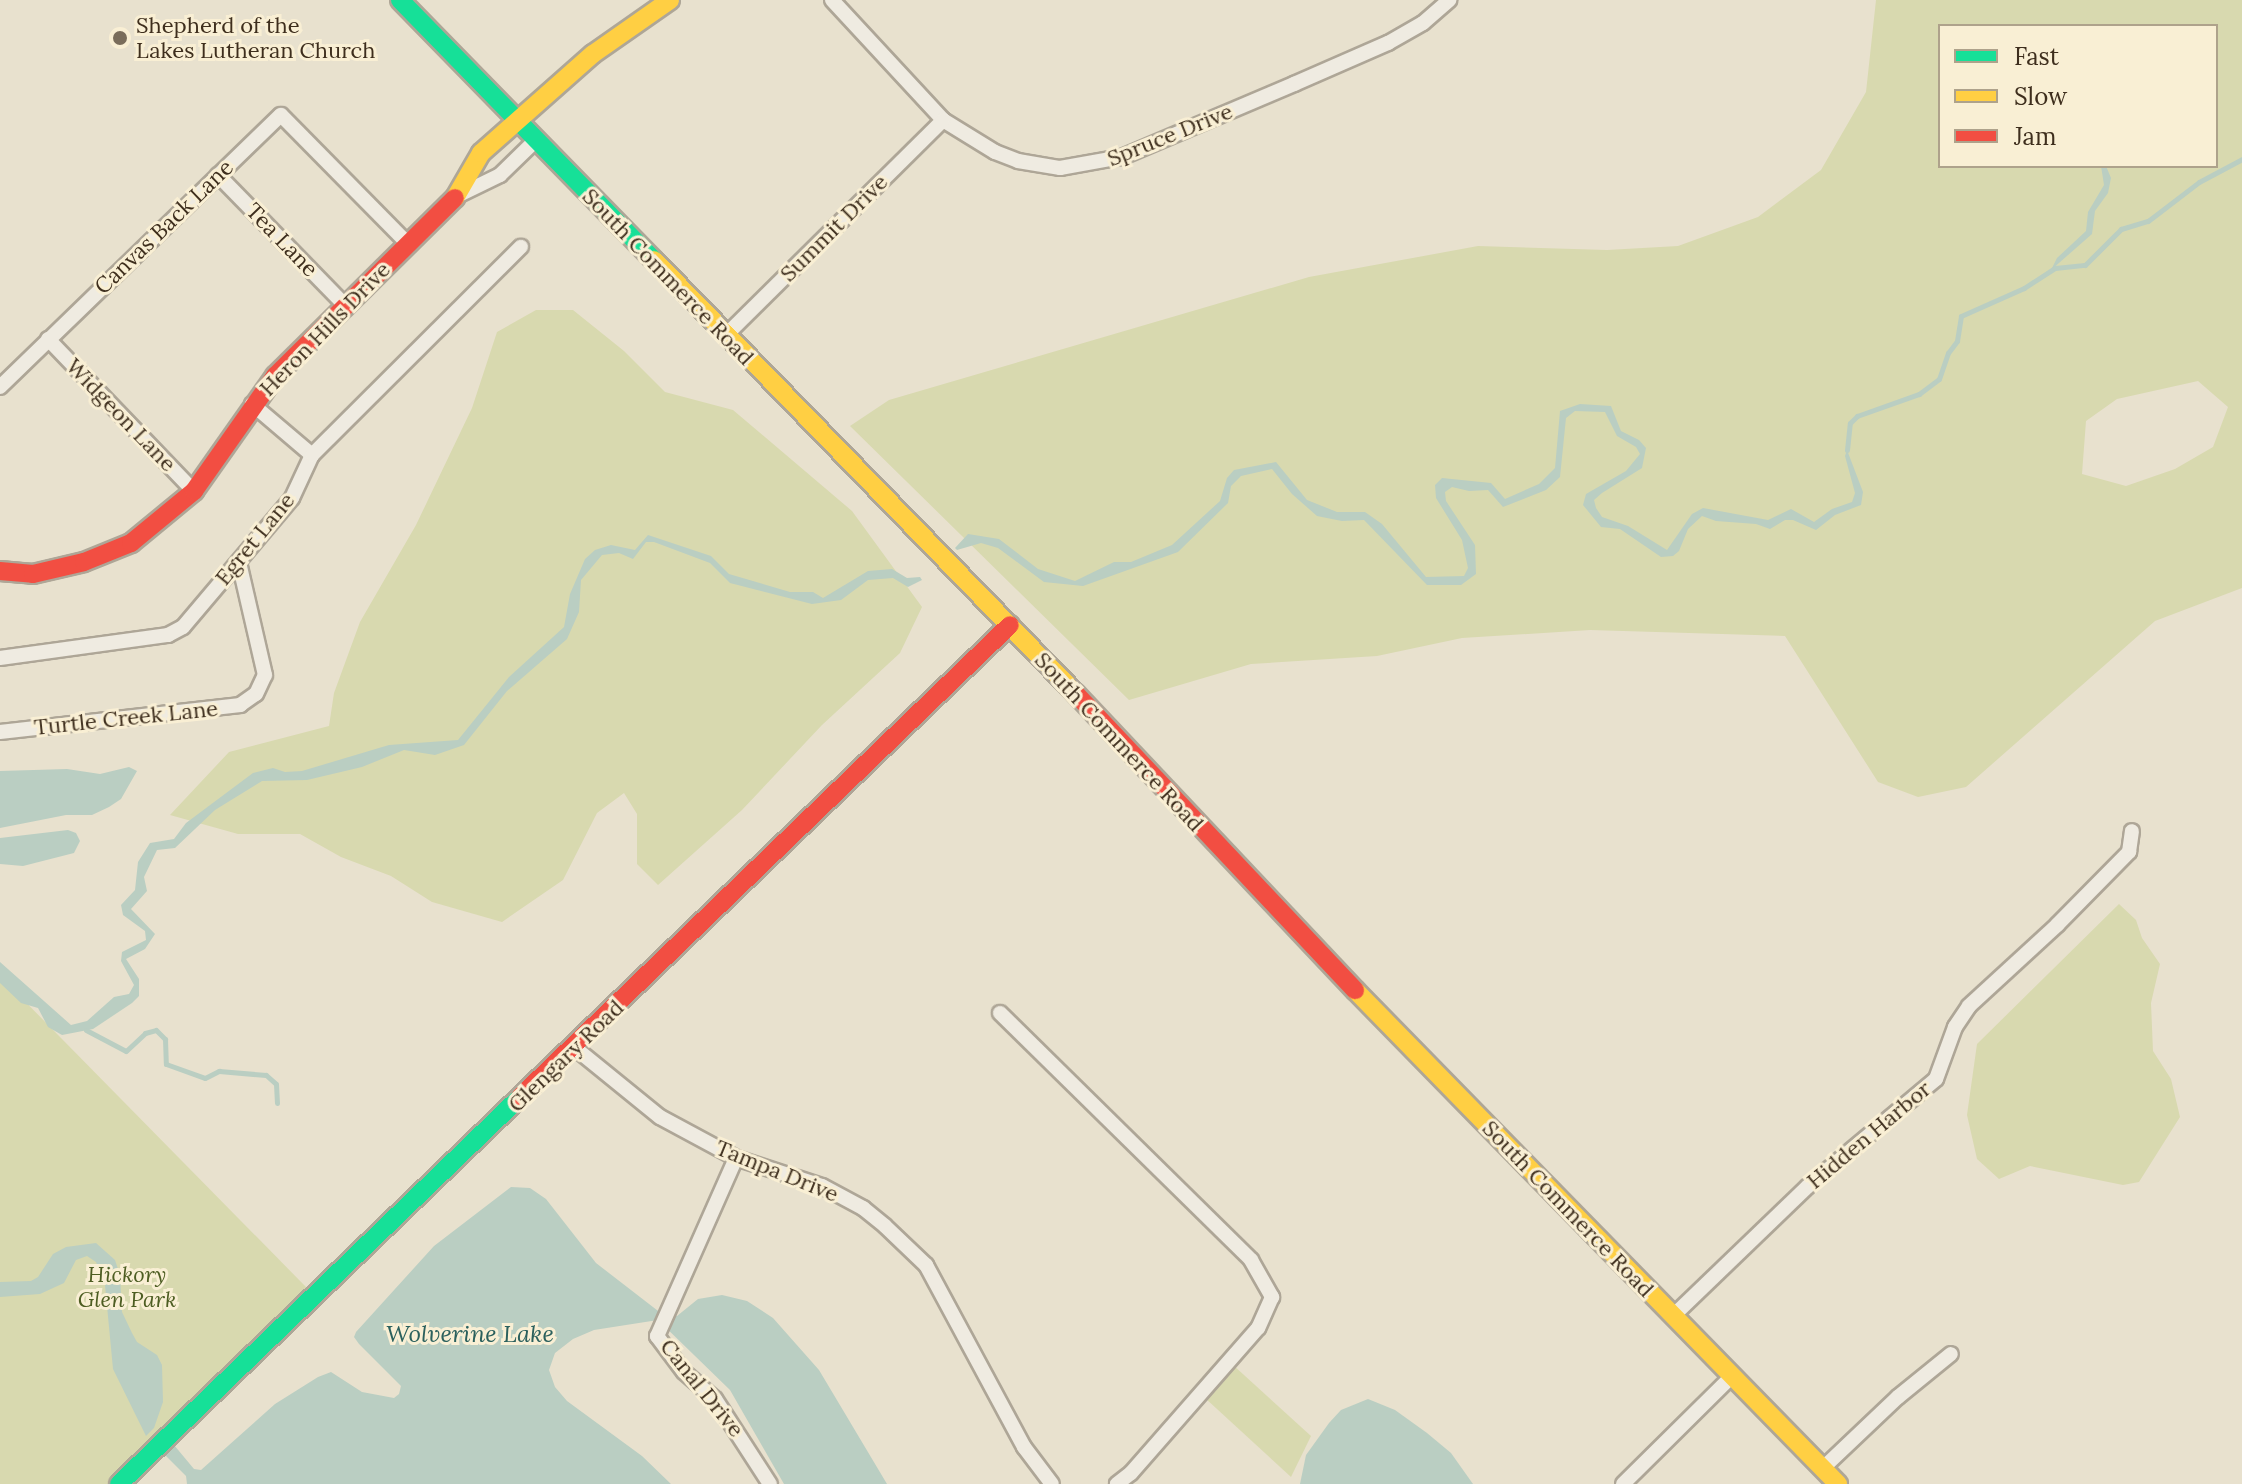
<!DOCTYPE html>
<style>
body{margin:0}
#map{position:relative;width:2242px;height:1484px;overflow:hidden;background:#e8e1ce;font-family:Lora,serif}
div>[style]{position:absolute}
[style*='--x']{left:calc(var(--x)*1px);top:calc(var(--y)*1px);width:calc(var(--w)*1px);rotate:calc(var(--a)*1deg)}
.green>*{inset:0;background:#d8d9af}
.water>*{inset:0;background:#bacec2}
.stream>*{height:5px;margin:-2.5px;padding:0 2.5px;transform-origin:2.5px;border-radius:2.5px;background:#bacec2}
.roads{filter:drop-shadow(2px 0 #aea697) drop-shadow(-2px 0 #aea697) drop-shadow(0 2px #aea697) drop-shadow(0 -2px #aea697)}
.street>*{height:14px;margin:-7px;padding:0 7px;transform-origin:7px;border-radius:7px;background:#efebe1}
.fast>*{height:18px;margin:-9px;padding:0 9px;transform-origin:9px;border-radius:9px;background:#16e098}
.slow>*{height:18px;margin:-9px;padding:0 9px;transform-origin:9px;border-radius:9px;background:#ffcf43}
.jam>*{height:18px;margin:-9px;padding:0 9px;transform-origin:9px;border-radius:9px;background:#f24e42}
.dots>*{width:22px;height:22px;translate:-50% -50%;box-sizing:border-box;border:4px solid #f9efd4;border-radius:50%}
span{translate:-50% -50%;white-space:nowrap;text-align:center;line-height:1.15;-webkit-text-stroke:6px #f9efd4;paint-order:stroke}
.poi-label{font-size:22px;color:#3e2e1d}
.left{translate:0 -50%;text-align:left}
.street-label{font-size:22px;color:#3e2e1d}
.park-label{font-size:22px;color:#4d5d22;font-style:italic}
.water-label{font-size:24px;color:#2b605d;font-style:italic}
.legend{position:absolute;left:1938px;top:24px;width:280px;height:144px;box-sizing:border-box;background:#f9efd4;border:2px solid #aea28b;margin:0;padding:10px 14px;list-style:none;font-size:24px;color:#3e2e1d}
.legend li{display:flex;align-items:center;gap:16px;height:40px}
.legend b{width:40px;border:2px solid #aea28b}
</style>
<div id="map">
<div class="green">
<div style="clip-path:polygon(evenodd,1876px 0,2242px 0,2242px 588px,2155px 621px,1966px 787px,1918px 797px,1878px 782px,1785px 636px,1590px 630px,1462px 638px,1377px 656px,1251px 664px,1129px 700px,850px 426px,889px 400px,1309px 277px,1478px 246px,1607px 250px,1678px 246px,1758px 217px,1821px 170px,1866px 92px,1876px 0,1940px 26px,2216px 26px,2216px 166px,1940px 166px,1940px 26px,1876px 0,2198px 381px,2228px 407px,2213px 447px,2175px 469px,2126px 486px,2082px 474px,2086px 421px,2117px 399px,2198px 381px)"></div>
<div style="clip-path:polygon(536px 310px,573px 310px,624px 351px,665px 392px,733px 410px,852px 511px,922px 607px,900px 653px,822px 725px,742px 810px,658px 885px,637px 864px,637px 814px,624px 793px,597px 813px,563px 880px,502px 922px,432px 902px,391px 876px,341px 857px,300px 834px,238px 834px,170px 815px,229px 752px,329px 726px,334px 693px,360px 622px,416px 525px,472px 408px,497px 332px)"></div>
<div style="clip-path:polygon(2119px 904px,2136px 920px,2142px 938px,2160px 964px,2151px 1003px,2153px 1051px,2171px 1079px,2180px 1117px,2139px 1182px,2123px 1185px,2030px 1166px,1999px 1179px,1977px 1159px,1967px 1115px,1977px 1044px)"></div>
<div style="clip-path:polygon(0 976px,308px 1289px,108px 1484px,0 1484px)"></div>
<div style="clip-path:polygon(1233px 1365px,1311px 1436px,1291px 1477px,1205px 1398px)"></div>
</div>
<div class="water">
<div style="clip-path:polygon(2101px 166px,2106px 166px,2111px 178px,2108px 193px,2095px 211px,2092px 234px,2051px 270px,2057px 258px,2086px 231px,2088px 212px,2104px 185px)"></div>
<div style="clip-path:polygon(1580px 404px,1611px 406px,1621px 431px,1639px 440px,1646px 448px,1642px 468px,1602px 493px,1594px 500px,1596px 508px,1602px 517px,1628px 526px,1667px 550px,1692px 514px,1703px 508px,1768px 520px,1791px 509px,1814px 522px,1832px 509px,1852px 502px,1855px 493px,1845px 456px,1847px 450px,1863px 492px,1861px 505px,1835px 515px,1816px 530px,1793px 520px,1785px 520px,1770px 529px,1756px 524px,1716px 521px,1702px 516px,1688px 529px,1679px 551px,1673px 556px,1661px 557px,1620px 529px,1601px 527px,1583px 505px,1586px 494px,1626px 471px,1640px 454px,1636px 447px,1617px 436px,1605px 412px,1575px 411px,1566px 418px,1560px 477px,1546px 490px,1503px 507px,1488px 490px,1469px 491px,1452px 487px,1445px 492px,1446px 501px,1475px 545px,1476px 574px,1461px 585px,1427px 585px,1364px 520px,1342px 521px,1317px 516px,1292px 494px,1272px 469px,1241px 476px,1231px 486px,1228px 503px,1178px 552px,1083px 586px,1044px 582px,998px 548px,981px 543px,957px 550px,955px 548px,968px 534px,999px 539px,1038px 569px,1075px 581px,1114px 562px,1131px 562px,1172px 545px,1220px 501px,1227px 478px,1234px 470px,1276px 462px,1307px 500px,1337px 512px,1365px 512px,1382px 524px,1426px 577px,1464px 576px,1468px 568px,1462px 540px,1436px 498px,1435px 485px,1442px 478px,1491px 483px,1505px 499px,1539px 484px,1555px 468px,1560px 411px)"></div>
<div style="clip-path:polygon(648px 535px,711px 556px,729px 574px,790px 592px,813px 592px,823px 598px,868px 571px,892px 569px,907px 578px,920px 577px,922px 580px,908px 587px,893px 578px,868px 580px,841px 600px,812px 604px,730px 583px,710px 563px,654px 542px,646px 542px,633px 559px,619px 553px,602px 555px,581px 580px,579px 612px,567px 639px,507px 691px,464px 745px,435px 755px,404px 750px,362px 767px,307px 780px,262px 781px,215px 810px,175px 848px,157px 850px,144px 877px,147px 891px,131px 909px,155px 934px,145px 949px,126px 959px,139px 979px,139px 996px,132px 1003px,93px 1029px,62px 1035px,48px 1027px,38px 1008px,21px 1003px,0 983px,0 962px,71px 1025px,87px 1021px,114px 997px,129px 994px,134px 985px,121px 961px,122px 952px,146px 940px,145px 931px,123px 915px,121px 905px,135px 890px,138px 862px,150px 843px,174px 839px,186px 823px,253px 773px,273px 768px,285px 772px,302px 771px,389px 745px,458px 740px,509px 677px,564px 627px,570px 594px,585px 559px,595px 550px,611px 545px,635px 550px)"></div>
<div style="clip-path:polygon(129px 767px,137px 771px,121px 799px,109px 807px,92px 815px,66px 815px,0 828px,0 771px,67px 769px,100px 774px)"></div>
<div style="clip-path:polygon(68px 830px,76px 833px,80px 841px,74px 853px,23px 866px,0 864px,0 838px)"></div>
<div style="clip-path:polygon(511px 1187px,530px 1188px,546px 1199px,596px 1263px,662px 1314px,677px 1316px,698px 1299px,722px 1295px,747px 1301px,773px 1318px,819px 1370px,887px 1484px,784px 1484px,730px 1390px,658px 1320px,594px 1330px,573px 1339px,555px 1353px,549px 1370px,555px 1387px,567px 1401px,642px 1456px,671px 1484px,187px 1484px,186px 1476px,164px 1454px,174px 1445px,194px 1469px,201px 1470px,275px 1404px,318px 1377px,331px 1372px,362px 1392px,394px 1398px,399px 1394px,401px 1386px,359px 1344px,354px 1337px,356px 1332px,434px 1246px)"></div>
<div style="clip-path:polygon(96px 1243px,115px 1260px,120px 1275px,122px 1312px,132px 1333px,137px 1342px,157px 1355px,162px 1365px,163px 1402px,154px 1428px,146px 1436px,113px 1369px,105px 1285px,96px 1262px,87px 1256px,76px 1260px,64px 1283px,40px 1294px,0 1297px,0 1282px,31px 1281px,38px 1277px,53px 1254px,66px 1247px)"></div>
<div style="clip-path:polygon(1368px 1399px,1395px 1410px,1427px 1433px,1451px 1453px,1473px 1484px,1300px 1484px,1306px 1455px,1329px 1423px,1341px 1410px)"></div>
</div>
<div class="stream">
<div style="--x:1847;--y:450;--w:27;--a:-84"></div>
<div style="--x:1850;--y:423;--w:10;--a:-45"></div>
<div style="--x:1857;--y:416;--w:66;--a:-19.5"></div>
<div style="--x:1919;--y:394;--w:25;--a:-37"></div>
<div style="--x:1939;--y:379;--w:28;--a:-71"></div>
<div style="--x:1948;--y:353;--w:15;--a:-53"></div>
<div style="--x:1957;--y:341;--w:25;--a:-81"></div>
<div style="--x:1961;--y:316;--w:69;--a:-24"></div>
<div style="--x:2024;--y:288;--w:37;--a:-33"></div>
<div style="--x:2055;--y:268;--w:30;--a:-6"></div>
<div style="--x:2085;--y:265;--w:51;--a:-45"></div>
<div style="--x:2121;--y:229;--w:28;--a:-17"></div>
<div style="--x:2148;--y:221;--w:64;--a:-37.4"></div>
<div style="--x:2199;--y:182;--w:49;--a:-28.1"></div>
<div style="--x:86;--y:1030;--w:45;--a:27.7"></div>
<div style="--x:126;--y:1051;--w:26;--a:-43"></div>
<div style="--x:145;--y:1033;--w:11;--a:-15"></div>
<div style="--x:156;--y:1030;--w:13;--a:45"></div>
<div style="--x:165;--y:1039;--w:25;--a:88"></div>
<div style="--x:166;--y:1064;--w:41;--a:19.7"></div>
<div style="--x:205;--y:1078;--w:16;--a:-27"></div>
<div style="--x:219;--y:1071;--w:47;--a:4.9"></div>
<div style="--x:266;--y:1075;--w:13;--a:42"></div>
<div style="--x:276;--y:1084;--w:19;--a:87"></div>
</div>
<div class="roads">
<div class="street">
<div style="--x:832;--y:0;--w:163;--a:47.2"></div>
<div style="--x:943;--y:120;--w:61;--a:31.6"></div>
<div style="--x:995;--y:152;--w:25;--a:21"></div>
<div style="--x:1018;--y:161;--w:43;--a:9.5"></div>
<div style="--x:1060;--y:168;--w:63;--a:-10.1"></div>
<div style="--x:1122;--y:157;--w:187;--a:-23"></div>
<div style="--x:1294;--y:84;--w:103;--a:-23.6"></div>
<div style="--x:1388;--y:43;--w:40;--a:-29.7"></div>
<div style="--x:1423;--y:23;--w:35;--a:-41"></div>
<div style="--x:218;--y:175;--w:182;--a:45.7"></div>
<div style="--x:457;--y:196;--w:48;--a:-26"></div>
<div style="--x:500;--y:175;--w:50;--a:-44.2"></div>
<div style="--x:725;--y:336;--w:307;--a:-44.7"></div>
<div style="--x:48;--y:339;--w:211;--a:46.2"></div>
<div style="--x:0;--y:387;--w:391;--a:-44.1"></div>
<div style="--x:281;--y:115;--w:181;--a:45.4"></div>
<div style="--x:252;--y:404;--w:79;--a:40.4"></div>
<div style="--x:0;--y:658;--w:170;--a:-7.8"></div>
<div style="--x:168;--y:635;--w:17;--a:-28"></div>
<div style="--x:183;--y:627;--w:169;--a:-49.8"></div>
<div style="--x:292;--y:498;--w:47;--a:-65.1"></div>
<div style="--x:312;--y:455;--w:295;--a:-44.9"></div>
<div style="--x:0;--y:732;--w:242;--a:-6.4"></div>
<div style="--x:240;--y:705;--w:19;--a:-35"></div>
<div style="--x:256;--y:694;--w:21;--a:-65"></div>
<div style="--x:265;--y:675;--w:116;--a:-103"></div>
<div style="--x:1000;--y:1013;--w:352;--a:44.5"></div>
<div style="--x:1251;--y:1260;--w:43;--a:60.4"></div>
<div style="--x:1272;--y:1297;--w:34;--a:114"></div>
<div style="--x:1258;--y:1328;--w:193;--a:131.2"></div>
<div style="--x:1131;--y:1473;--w:18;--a:142"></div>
<div style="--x:575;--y:1048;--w:109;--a:39.1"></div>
<div style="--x:660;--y:1117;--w:86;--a:28.3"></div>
<div style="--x:736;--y:1158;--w:90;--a:18"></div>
<div style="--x:822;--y:1186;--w:47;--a:28.2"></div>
<div style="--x:863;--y:1208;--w:28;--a:39"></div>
<div style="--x:885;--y:1226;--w:57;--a:43.6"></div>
<div style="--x:926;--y:1265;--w:207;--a:61.7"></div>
<div style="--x:1024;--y:1447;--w:46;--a:52.9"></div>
<div style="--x:736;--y:1158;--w:195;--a:113.9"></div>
<div style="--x:657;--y:1336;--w:45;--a:53.1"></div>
<div style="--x:684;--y:1372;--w:41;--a:41.1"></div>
<div style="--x:715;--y:1399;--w:101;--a:57.1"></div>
<div style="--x:1673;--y:1316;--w:186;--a:-43.9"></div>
<div style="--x:1807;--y:1187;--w:168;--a:-39.9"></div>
<div style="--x:1936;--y:1079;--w:55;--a:-69.9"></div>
<div style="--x:1955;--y:1027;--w:25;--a:-56"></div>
<div style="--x:1969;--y:1006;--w:120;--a:-42.6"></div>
<div style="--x:2057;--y:925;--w:103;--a:-45.4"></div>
<div style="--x:2129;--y:852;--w:21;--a:-82"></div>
<div style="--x:1822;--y:1469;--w:105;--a:-43.5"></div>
<div style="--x:1898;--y:1397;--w:68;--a:-39.1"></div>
<div style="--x:1623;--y:1484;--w:153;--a:-44.7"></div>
</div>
<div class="fast">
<div style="--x:400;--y:0;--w:363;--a:45.7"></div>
<div style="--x:119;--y:1484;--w:557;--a:-43.98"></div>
</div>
<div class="slow">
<div style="--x:455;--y:198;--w:52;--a:-60"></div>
<div style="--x:481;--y:153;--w:149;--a:-41.5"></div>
<div style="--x:593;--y:54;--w:94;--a:-35"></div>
<div style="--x:654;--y:260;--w:605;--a:45.8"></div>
<div style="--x:1355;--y:990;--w:691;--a:45.65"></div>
</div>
<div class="jam">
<div style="--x:0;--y:571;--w:33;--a:5"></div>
<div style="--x:33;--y:574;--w:52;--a:-13.2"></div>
<div style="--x:84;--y:562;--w:51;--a:-22"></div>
<div style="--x:131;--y:543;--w:82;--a:-39.5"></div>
<div style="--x:194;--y:491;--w:141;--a:-54.8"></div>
<div style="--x:275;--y:376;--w:253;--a:-44.7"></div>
<div style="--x:1076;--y:694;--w:407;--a:46.7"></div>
<div style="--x:520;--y:1097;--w:680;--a:-43.93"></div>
</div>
</div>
<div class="dots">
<div style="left:120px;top:38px;background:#7a6d5b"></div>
</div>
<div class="poi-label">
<span class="left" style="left:136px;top:38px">Shepherd of the<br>Lakes Lutheran Church</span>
</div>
<div class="street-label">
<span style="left:1170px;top:135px;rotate:-22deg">Spruce Drive</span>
<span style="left:164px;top:227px;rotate:-44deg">Canvas Back Lane</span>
<span style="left:834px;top:228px;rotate:-45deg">Summit Drive</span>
<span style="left:282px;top:240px;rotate:46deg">Tea Lane</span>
<span style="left:668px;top:277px;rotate:46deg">South Commerce Road</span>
<span style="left:325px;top:329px;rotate:-46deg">Heron Hills Drive</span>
<span style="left:121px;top:415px;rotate:46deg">Widgeon Lane</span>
<span style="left:255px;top:539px;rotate:-51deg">Egret Lane</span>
<span style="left:126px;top:718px;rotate:-6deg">Turtle Creek Lane</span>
<span style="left:1119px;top:742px;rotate:47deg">South Commerce Road</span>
<span style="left:566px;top:1056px;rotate:-44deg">Glengary Road</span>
<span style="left:1869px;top:1135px;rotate:-40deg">Hidden Harbor</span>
<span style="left:777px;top:1171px;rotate:22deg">Tampa Drive</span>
<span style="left:1568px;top:1209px;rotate:46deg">South Commerce Road</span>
<span style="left:702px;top:1388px;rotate:51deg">Canal Drive</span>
</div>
<div class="park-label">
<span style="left:127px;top:1287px">Hickory<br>Glen Park</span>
</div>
<div class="water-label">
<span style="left:470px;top:1334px">Wolverine Lake</span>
</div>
<ul class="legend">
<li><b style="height:10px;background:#16e098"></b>Fast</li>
<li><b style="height:10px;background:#ffcf43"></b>Slow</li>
<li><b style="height:10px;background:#f24e42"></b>Jam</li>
</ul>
</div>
